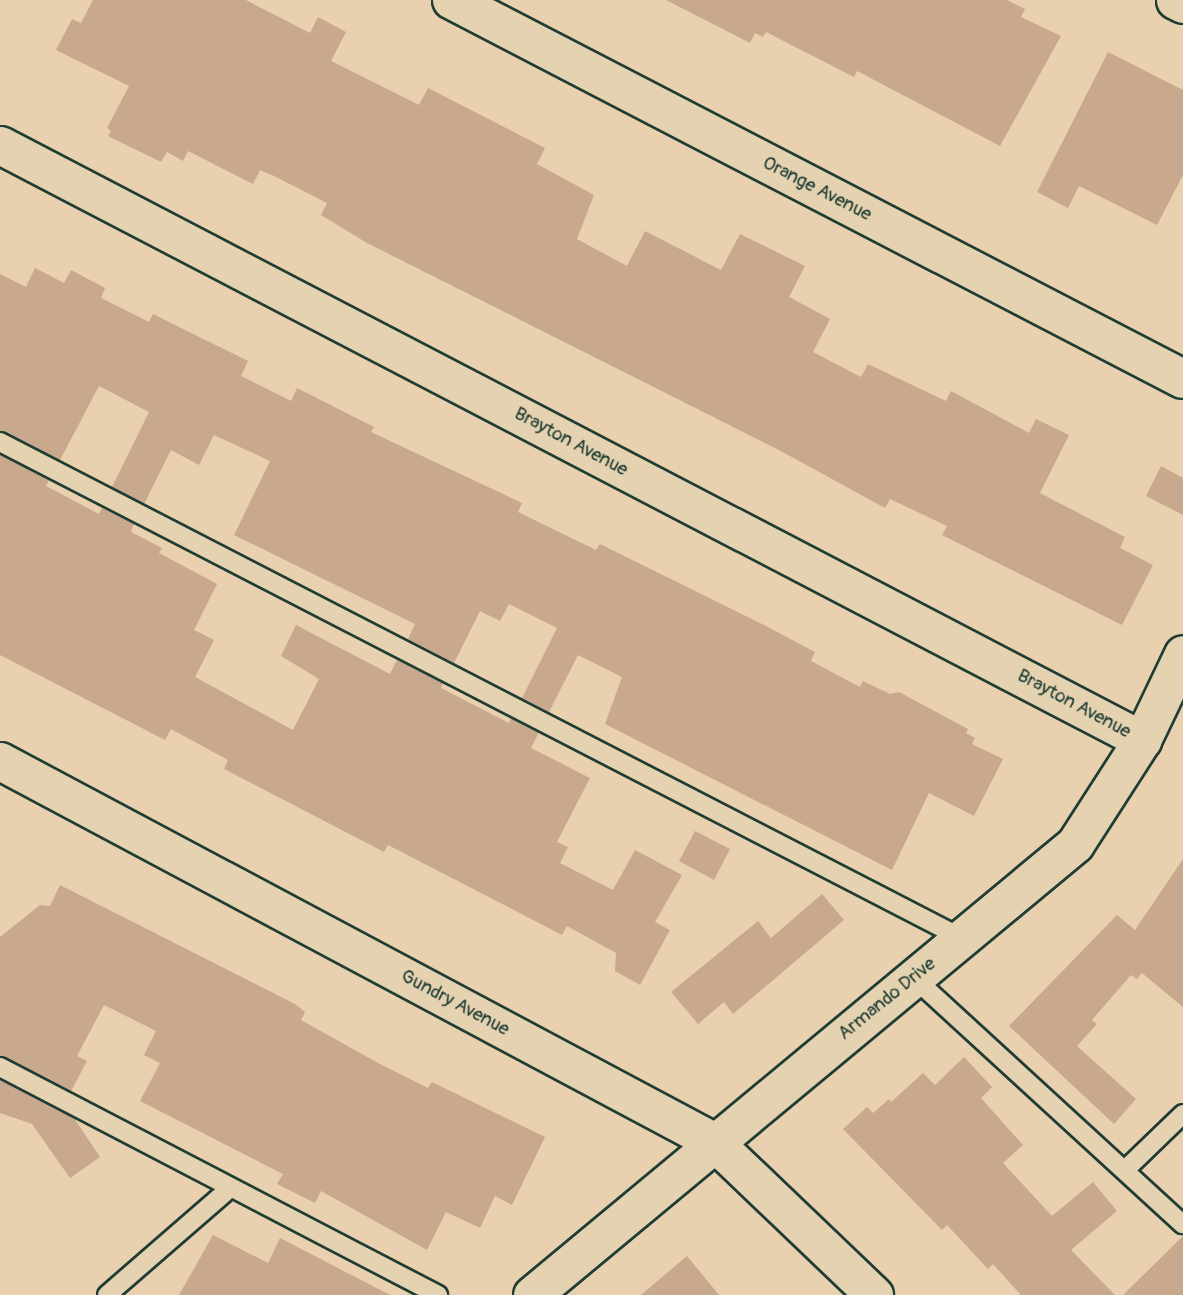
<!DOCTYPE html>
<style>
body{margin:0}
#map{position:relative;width:1183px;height:1295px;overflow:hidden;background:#e9d0ae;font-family:Pangolin,sans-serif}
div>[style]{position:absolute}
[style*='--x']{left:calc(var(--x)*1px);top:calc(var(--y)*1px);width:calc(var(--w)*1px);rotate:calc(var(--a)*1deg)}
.building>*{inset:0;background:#c8a98e}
.roads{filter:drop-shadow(2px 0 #1f3d34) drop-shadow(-2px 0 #1f3d34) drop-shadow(0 2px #1f3d34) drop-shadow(0 -2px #1f3d34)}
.service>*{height:18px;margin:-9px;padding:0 9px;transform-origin:9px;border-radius:9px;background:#e5d2b0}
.minor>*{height:37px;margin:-18.5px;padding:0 18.5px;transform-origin:18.5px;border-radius:18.5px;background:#e5d2b0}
.tertiary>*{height:38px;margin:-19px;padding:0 19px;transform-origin:19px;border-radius:19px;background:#e5d2b0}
span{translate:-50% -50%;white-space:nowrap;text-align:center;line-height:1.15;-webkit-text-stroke:5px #e5d2b0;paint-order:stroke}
.street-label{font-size:19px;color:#1f3d34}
</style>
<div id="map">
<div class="building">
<div style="clip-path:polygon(93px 0,246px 0,310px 33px,318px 17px,346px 32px,331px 61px,419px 105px,428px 88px,545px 148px,537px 164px,594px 195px,577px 239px,627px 266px,645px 231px,721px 270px,740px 234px,805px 266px,789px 297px,830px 319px,813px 352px,861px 377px,868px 364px,946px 401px,951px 391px,1029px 433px,1036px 419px,1069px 435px,1040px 493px,1125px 537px,1120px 548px,1153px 565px,1122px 625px,942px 535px,947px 526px,890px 499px,885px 508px,779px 450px,367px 243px,321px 215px,327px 203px,274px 176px,260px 170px,253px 184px,188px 151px,183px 161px,167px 152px,161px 162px,108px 136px,111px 131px,107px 128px,129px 86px,56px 50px,72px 19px,81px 23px)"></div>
<div style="clip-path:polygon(666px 0,1007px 0,1025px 9px,1021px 17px,1061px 36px,1000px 146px,857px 71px,854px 77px,766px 32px,763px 37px,755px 33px,750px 43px)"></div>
<div style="clip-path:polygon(1108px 52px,1183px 90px,1183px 175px,1157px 225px,1079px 186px,1068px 208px,1037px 192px)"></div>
<div style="clip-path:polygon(35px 268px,64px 283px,71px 270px,105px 288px,101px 298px,149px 322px,153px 314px,248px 361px,241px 376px,291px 401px,297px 388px,374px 427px,371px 432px,522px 503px,518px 512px,596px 550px,600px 544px,764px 625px,815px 652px,811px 661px,860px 687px,863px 681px,890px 694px,899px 692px,968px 729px,966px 733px,975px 738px,972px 744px,1003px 759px,974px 816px,929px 793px,892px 870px,605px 724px,622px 677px,578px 655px,549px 712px,522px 698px,557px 628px,509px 604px,500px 621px,480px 611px,454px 663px,408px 639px,415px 624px,234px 535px,270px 461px,214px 435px,199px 465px,171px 450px,144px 504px,112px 487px,149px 412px,99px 386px,60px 460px,0 431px,0 274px,26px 287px)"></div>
<div style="clip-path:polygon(0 455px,49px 480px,46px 486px,99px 514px,102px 508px,134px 524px,131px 532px,162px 548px,159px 553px,217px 584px,194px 630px,214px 640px,195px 677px,293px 730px,319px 679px,281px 656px,296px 625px,390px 674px,397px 660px,443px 683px,441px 688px,509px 723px,511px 718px,539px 732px,531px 748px,590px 778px,557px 842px,568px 847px,560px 863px,613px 890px,635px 850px,682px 875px,655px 922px,670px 930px,640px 985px,615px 971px,616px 953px,567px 926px,562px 935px,388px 845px,384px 852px,224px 769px,228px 760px,171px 729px,165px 740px,0 655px)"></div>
<div style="clip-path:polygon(1161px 466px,1183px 478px,1183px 515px,1146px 496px)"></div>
<div style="clip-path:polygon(695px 831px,730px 849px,714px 880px,679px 861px)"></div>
<div style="clip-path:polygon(1183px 859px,1183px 1007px,1142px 973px,1137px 979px,1131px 975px,1092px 1020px,1097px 1024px,1077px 1046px,1136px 1099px,1114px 1124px,1009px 1026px,1117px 915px,1135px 930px)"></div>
<div style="clip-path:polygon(60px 885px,295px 1004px,305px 1012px,301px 1020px,378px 1063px,428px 1088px,432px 1082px,545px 1137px,512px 1205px,495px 1196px,480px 1228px,446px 1212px,427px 1250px,321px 1191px,315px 1203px,277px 1184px,283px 1174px,140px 1101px,160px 1063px,144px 1055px,156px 1031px,104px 1005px,77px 1056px,87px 1061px,71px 1091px,0 1056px,0 937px,40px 905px,50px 906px)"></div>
<div style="clip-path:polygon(822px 894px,844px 920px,733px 1014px,724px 1002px,698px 1024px,671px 992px,758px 921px,771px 938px)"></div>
<div style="clip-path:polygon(964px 1057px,992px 1087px,981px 1098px,1023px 1145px,1003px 1163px,1052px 1216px,1093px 1182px,1117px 1211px,1071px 1250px,1115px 1295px,1021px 1295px,993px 1264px,988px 1269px,947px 1225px,942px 1230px,843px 1129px,867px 1107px,873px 1113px,889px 1099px,891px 1102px,923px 1073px,935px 1085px)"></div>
<div style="clip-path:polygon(0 1080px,74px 1118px,100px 1157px,70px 1178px,32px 1124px,0 1113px)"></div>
<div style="clip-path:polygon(213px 1235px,268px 1263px,280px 1238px,390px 1295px,179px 1295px)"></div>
<div style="clip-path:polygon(1183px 1236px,1183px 1295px,1123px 1295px)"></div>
<div style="clip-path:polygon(687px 1256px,719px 1295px,641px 1295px)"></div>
</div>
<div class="roads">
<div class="service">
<div style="--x:0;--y:442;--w:1082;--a:27.28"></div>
<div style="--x:913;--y:977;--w:366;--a:42.5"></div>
<div style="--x:0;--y:1067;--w:494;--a:27.5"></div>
<div style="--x:1126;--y:1169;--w:79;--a:-44"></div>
<div style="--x:107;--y:1295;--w:162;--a:-41"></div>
</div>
<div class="minor">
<div style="--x:1175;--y:0;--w:9;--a:27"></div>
<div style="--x:0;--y:145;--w:1288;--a:27.52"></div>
<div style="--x:0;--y:761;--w:808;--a:28.06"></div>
<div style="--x:713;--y:1141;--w:223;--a:43.7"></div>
<div style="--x:532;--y:1295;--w:706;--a:-39.71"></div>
<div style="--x:1075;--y:844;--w:124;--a:-57.2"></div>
<div style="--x:1142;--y:740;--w:95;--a:-64.5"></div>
</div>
<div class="tertiary">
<div style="--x:452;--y:0;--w:823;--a:27.41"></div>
</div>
</div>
<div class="street-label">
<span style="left:817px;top:189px;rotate:27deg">Orange Avenue</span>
<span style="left:571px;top:442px;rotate:28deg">Brayton Avenue</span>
<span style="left:1074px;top:704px;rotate:28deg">Brayton Avenue</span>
<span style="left:887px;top:999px;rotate:-39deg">Armando Drive</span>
<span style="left:455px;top:1003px;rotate:28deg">Gundry Avenue</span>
</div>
</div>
